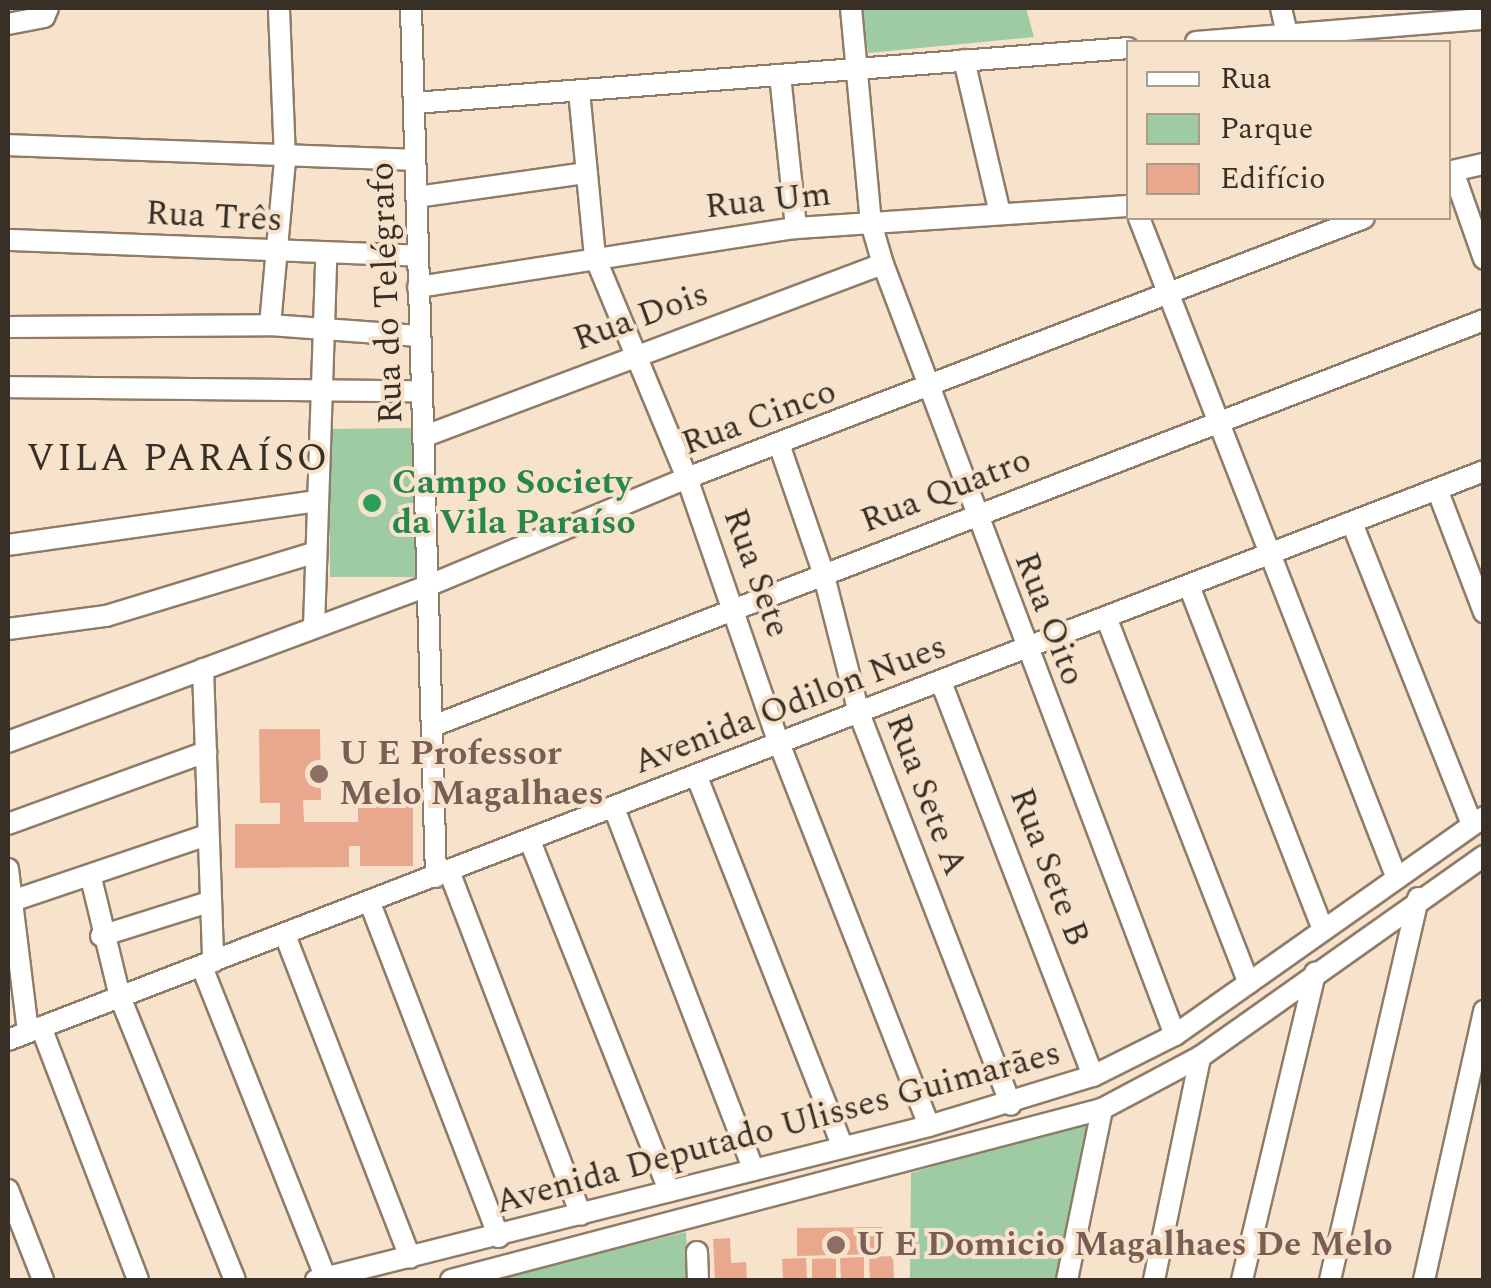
<!DOCTYPE html>
<meta charset="utf-8">
<style>
body{margin:0}
#map{position:relative;width:1491px;height:1288px;overflow:hidden;background:#f7e2cb;font-family:Spectral,serif}
div>[style]{position:absolute}
[style*='--x']{left:calc(var(--x)*1px);top:calc(var(--y)*1px);width:calc(var(--w)*1px);rotate:calc(var(--a)*1deg)}
.green>*{inset:0;background:#9ecba1}
.building>*{inset:0;background:#e9a78d}
.roads{filter:drop-shadow(2px 0 #8f7c68) drop-shadow(-2px 0 #8f7c68) drop-shadow(0 2px #8f7c68) drop-shadow(0 -2px #8f7c68)}
.minor>*{height:20px;margin:-10px;padding:0 10px;transform-origin:10px;border-radius:10px;background:#fff}
.dots>*{width:28px;height:28px;translate:-50% -50%;box-sizing:border-box;border:5px solid #f7e2cb;border-radius:50%}
span{translate:-50% -50%;white-space:nowrap;text-align:center;line-height:1.15;-webkit-text-stroke:8px #f7e2cb;paint-order:stroke}
.street-label{font-size:35px;color:#383027}
.leisure-label{font-size:35px;color:#27864d;font-weight:700}
.left{translate:0 -50%;text-align:left}
.education-label{font-size:35px;color:#785e54;font-weight:700}
.neighbourhood-label{font-size:38px;color:#383027;letter-spacing:2.5px}
.frame{position:absolute;inset:0;border:10px solid #383027;pointer-events:none}
.legend{position:absolute;left:1126px;top:40px;width:325px;height:180px;box-sizing:border-box;background:#f7e2cb;border:2px solid #ab9b89;margin:0;padding:12px 18px;list-style:none;font-size:30px;color:#383027}
.legend li{display:flex;align-items:center;gap:20px;height:50px}
.legend b{width:50px;border:2px solid #ab9b89}
</style>
<div id="map">
<div class="green">
<div style="clip-path:polygon(863px 8px,1026px 8px,1034px 37px,868px 53px)"></div>
<div style="clip-path:polygon(415px 428px,416px 577px,330px 577px,329px 429px)"></div>
<div style="clip-path:polygon(1095px 1117px,1058px 1280px,910px 1280px,911px 1173px)"></div>
<div style="clip-path:polygon(686px 1232px,689px 1280px,488px 1280px)"></div>
</div>
<div class="building">
<div style="clip-path:polygon(259px 729px,320px 729px,321px 800px,303px 800px,304px 822px,358px 822px,358px 795px,413px 794px,413px 866px,360px 866px,360px 846px,349px 846px,349px 867px,235px 868px,235px 824px,280px 824px,280px 803px,260px 803px)"></div>
<div style="clip-path:polygon(882px 1227px,883px 1254px,797px 1256px,797px 1228px)"></div>
<div style="clip-path:polygon(730px 1238px,731px 1263px,746px 1262px,747px 1280px,715px 1280px,713px 1239px)"></div>
<div style="clip-path:polygon(893px 1256px,894px 1280px,870px 1280px,869px 1257px)"></div>
<div style="clip-path:polygon(864px 1257px,864px 1280px,841px 1280px,840px 1258px)"></div>
<div style="clip-path:polygon(806px 1258px,807px 1280px,783px 1280px,782px 1259px)"></div>
<div style="clip-path:polygon(836px 1258px,836px 1280px,812px 1280px,812px 1259px)"></div>
</div>
<div class="roads">
<div class="minor">
<div style="--x:411;--y:8;--w:869;--a:88.35"></div>
<div style="--x:851;--y:8;--w:216;--a:84.7"></div>
<div style="--x:871;--y:223;--w:43;--a:73.7"></div>
<div style="--x:883;--y:264;--w:824;--a:69.26"></div>
<div style="--x:1281;--y:8;--w:27;--a:77"></div>
<div style="--x:8;--y:24;--w:37;--a:-11"></div>
<div style="--x:44;--y:17;--w:10;--a:-66"></div>
<div style="--x:1196;--y:42;--w:289;--a:-4.6"></div>
<div style="--x:964;--y:60;--w:157;--a:76.8"></div>
<div style="--x:780;--y:75;--w:154;--a:84"></div>
<div style="--x:579;--y:91;--w:167;--a:84.5"></div>
<div style="--x:595;--y:257;--w:239;--a:67.4"></div>
<div style="--x:687;--y:478;--w:281;--a:70.9"></div>
<div style="--x:779;--y:743;--w:411;--a:68.6"></div>
<div style="--x:414;--y:103;--w:716;--a:-4.4"></div>
<div style="--x:8;--y:145;--w:407;--a:2.1"></div>
<div style="--x:1453;--y:171;--w:93;--a:70.6"></div>
<div style="--x:1448;--y:172;--w:37;--a:-13"></div>
<div style="--x:417;--y:197;--w:170;--a:-8.1"></div>
<div style="--x:1139;--y:218;--w:706;--a:68.67"></div>
<div style="--x:8;--y:240;--w:409;--a:2.2"></div>
<div style="--x:418;--y:287;--w:383;--a:-8.9"></div>
<div style="--x:796;--y:228;--w:333;--a:-3.8"></div>
<div style="--x:270;--y:325;--w:167;--a:-84.8"></div>
<div style="--x:285;--y:159;--w:151;--a:-92.3"></div>
<div style="--x:8;--y:327;--w:262;--a:-0.4"></div>
<div style="--x:270;--y:325;--w:149;--a:4.2"></div>
<div style="--x:8;--y:387;--w:414;--a:0.6"></div>
<div style="--x:425;--y:436;--w:489;--a:-20.6"></div>
<div style="--x:780;--y:447;--w:132;--a:71"></div>
<div style="--x:823;--y:572;--w:146;--a:75.7"></div>
<div style="--x:859;--y:713;--w:420;--a:68.8"></div>
<div style="--x:1437;--y:489;--w:132;--a:69.1"></div>
<div style="--x:1352;--y:523;--w:324;--a:68.3"></div>
<div style="--x:8;--y:545;--w:311;--a:-8.1"></div>
<div style="--x:1189;--y:586;--w:368;--a:68.7"></div>
<div style="--x:1106;--y:617;--w:393;--a:68.7"></div>
<div style="--x:314;--y:627;--w:371;--a:-88.1"></div>
<div style="--x:8;--y:629;--w:99;--a:-7.6"></div>
<div style="--x:106;--y:616;--w:217;--a:-16.9"></div>
<div style="--x:203;--y:669;--w:293;--a:88"></div>
<div style="--x:941;--y:682;--w:422;--a:68.9"></div>
<div style="--x:433;--y:726;--w:1127;--a:-21.12"></div>
<div style="--x:8;--y:742;--w:450;--a:-20.4"></div>
<div style="--x:430;--y:585;--w:278;--a:-22.6"></div>
<div style="--x:687;--y:478;--w:725;--a:-21.01"></div>
<div style="--x:697;--y:777;--w:398;--a:68.5"></div>
<div style="--x:614;--y:808;--w:388;--a:68.9"></div>
<div style="--x:8;--y:824;--w:211;--a:-20"></div>
<div style="--x:530;--y:841;--w:377;--a:68.3"></div>
<div style="--x:8;--y:869;--w:163;--a:83"></div>
<div style="--x:449;--y:871;--w:368;--a:69"></div>
<div style="--x:91;--y:878;--w:122;--a:76.3"></div>
<div style="--x:120;--y:997;--w:305;--a:67.9"></div>
<div style="--x:12;--y:901;--w:206;--a:-18.7"></div>
<div style="--x:370;--y:903;--w:358;--a:68.9"></div>
<div style="--x:285;--y:935;--w:346;--a:68.8"></div>
<div style="--x:101;--y:936;--w:113;--a:-17.5"></div>
<div style="--x:202;--y:967;--w:335;--a:68.3"></div>
<div style="--x:41;--y:1027;--w:271;--a:69"></div>
<div style="--x:8;--y:1040;--w:1582;--a:-21.08"></div>
<div style="--x:8;--y:1190;--w:97;--a:68.7"></div>
<div style="--x:697;--y:1252;--w:28;--a:88"></div>
<div style="--x:316;--y:1280;--w:632;--a:-14.1"></div>
<div style="--x:929;--y:1126;--w:171;--a:-17"></div>
<div style="--x:1093;--y:1076;--w:92;--a:-26.6"></div>
<div style="--x:1175;--y:1035;--w:378;--a:-35.2"></div>
<div style="--x:451;--y:1280;--w:673;--a:-14.72"></div>
<div style="--x:1102;--y:1109;--w:111;--a:-28"></div>
<div style="--x:1200;--y:1057;--w:348;--a:-35.3"></div>
<div style="--x:1067;--y:1280;--w:175;--a:-78.4"></div>
<div style="--x:1154;--y:1280;--w:228;--a:-78.3"></div>
<div style="--x:1242;--y:1280;--w:316;--a:-76.6"></div>
<div style="--x:1330;--y:1280;--w:392;--a:-77"></div>
<div style="--x:1424;--y:1280;--w:276;--a:-77.4"></div>
</div>
</div>
<div class="dots">
<div style="left:372px;top:503px;background:#2e9e5b"></div>
<div style="left:319px;top:774px;background:#8d6e63"></div>
<div style="left:836px;top:1245px;background:#8d6e63"></div>
</div>
<div class="street-label">
<span style="left:768px;top:201px;rotate:-6deg">Rua Um</span>
<span style="left:214px;top:217px;rotate:3deg">Rua Três</span>
<span style="left:387px;top:293px;rotate:-92deg">Rua do Telégrafo</span>
<span style="left:641px;top:317px;rotate:-20deg">Rua Dois</span>
<span style="left:759px;top:418px;rotate:-20deg">Rua Cinco</span>
<span style="left:946px;top:491px;rotate:-21deg">Rua Quatro</span>
<span style="left:756px;top:573px;rotate:70deg">Rua Sete</span>
<span style="left:1049px;top:619px;rotate:69deg">Rua Oito</span>
<span style="left:790px;top:705px;rotate:-21deg">Avenida Odilon Nues</span>
<span style="left:926px;top:795px;rotate:69deg">Rua Sete A</span>
<span style="left:1049px;top:867px;rotate:69deg">Rua Sete B</span>
<span style="left:778px;top:1128px;rotate:-15deg">Avenida Deputado Ulisses Guimarães</span>
</div>
<div class="leisure-label">
<span class="left" style="left:392px;top:503px">Campo Society<br>da Vila Paraíso</span>
</div>
<div class="education-label">
<span class="left" style="left:339px;top:774px">U E Professor<br>Melo Magalhaes</span>
<span class="left" style="left:856px;top:1245px">U E Domicio Magalhaes De Melo</span>
</div>
<div class="neighbourhood-label">
<span style="left:178px;top:460px">VILA PARAÍSO</span>
</div>
<div class="frame"></div>
<ul class="legend">
<li><b style="height:12px;background:#fff"></b>Rua</li>
<li><b style="height:28px;background:#9ecba1"></b>Parque</li>
<li><b style="height:28px;background:#e9a78d"></b>Edifício</li>
</ul>
</div>
